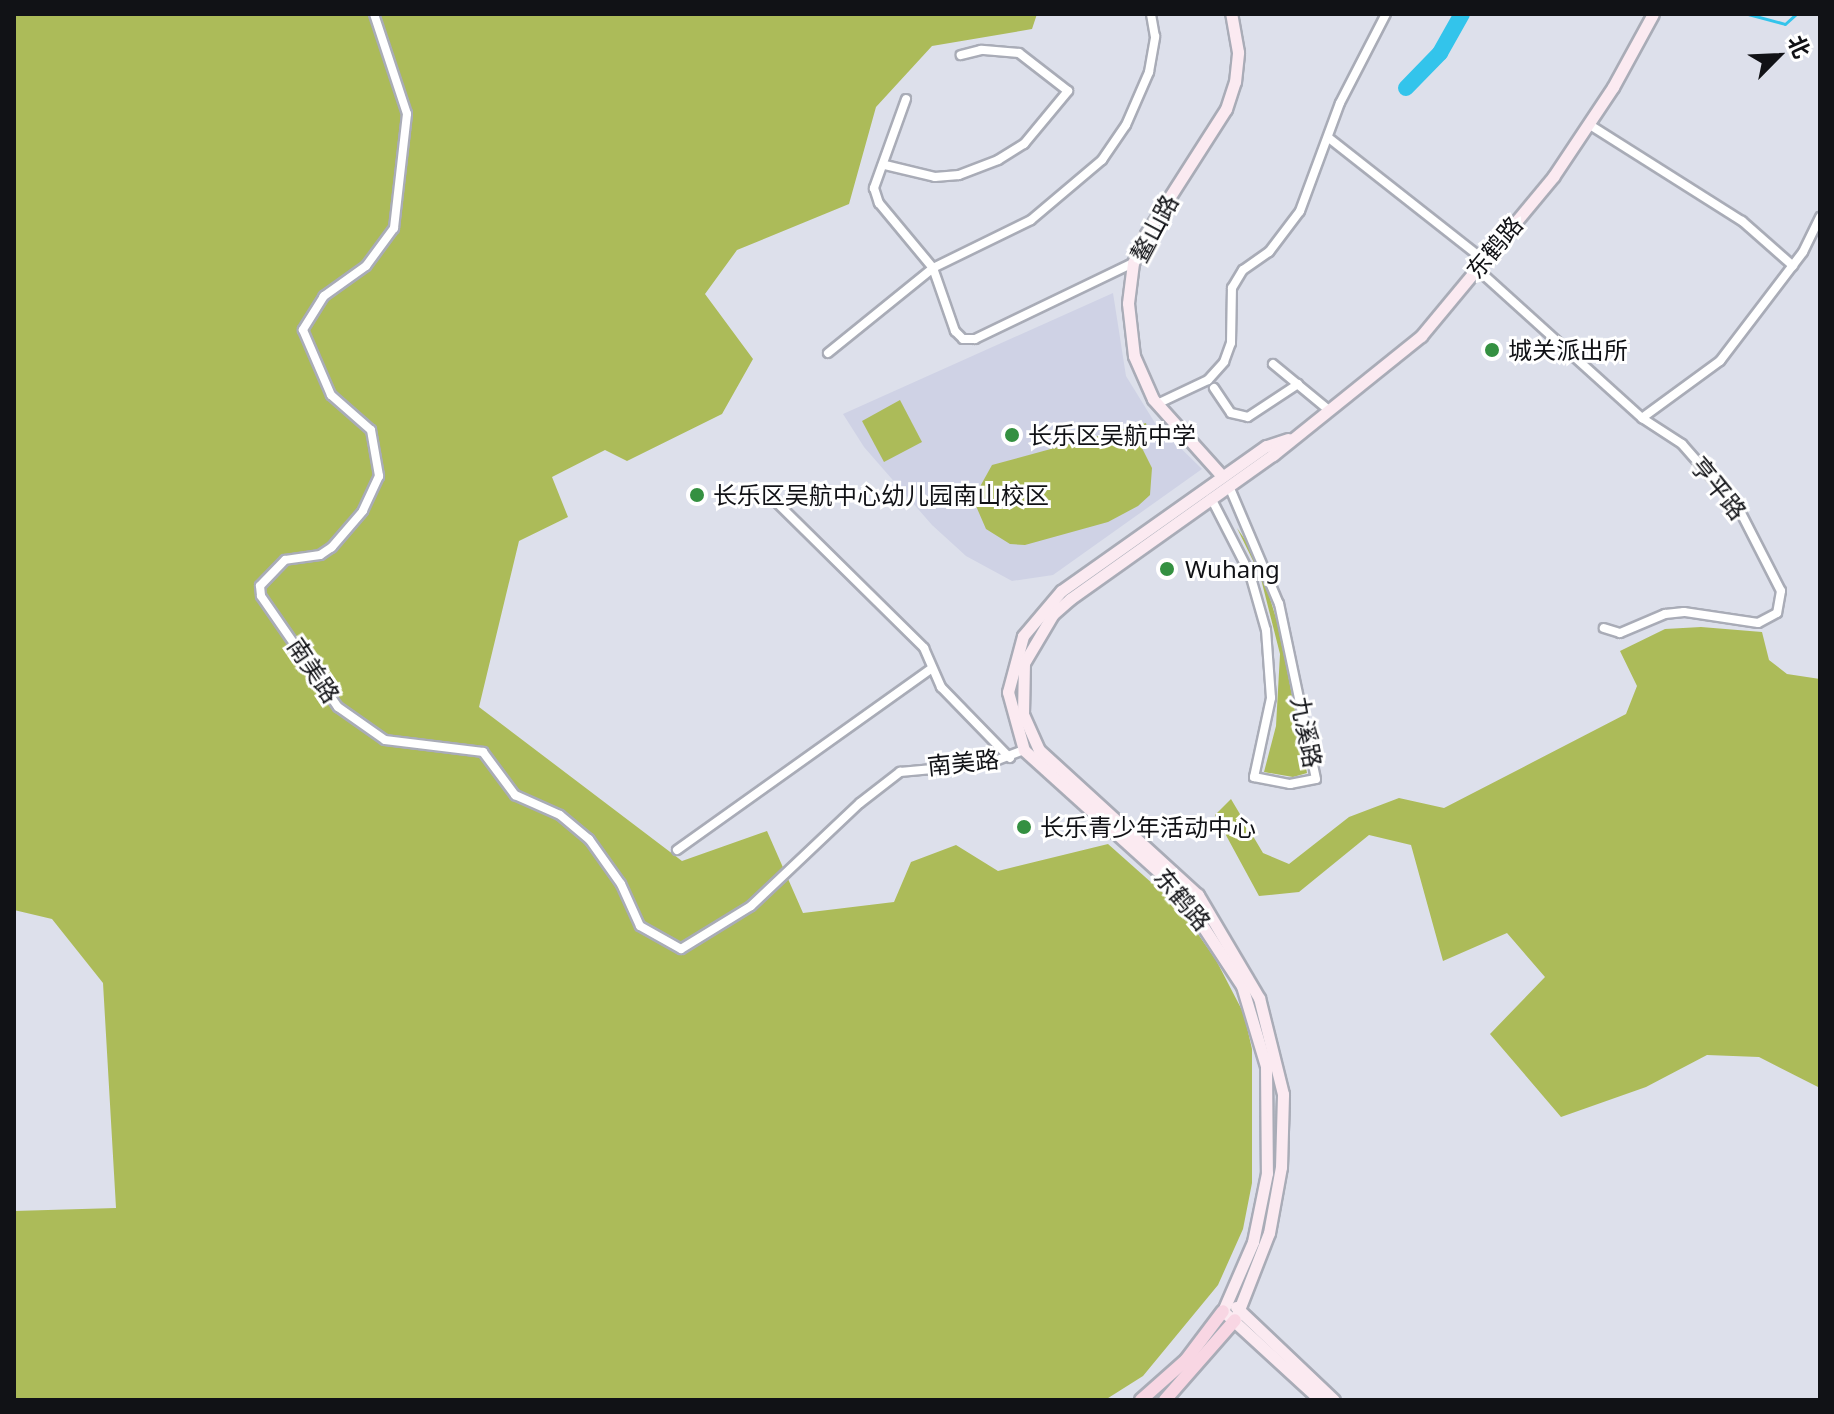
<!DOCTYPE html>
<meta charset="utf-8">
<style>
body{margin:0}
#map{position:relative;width:1834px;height:1414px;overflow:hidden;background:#dde0eb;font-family:"Noto Sans","Noto Sans SC",sans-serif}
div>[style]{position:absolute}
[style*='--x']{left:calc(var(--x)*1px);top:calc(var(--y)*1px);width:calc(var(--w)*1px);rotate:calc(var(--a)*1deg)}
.built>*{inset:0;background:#cfd2e5}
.green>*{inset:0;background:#acbb59}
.stream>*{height:3px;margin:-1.5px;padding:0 1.5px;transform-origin:1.5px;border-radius:1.5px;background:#33c4eb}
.river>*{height:16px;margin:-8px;padding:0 8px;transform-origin:8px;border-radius:8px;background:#33c4eb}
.roads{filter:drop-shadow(2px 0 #a9acb7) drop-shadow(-2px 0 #a9acb7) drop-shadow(0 2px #a9acb7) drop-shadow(0 -2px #a9acb7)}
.street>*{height:8px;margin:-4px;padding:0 4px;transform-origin:4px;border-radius:4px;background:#fff}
.secondary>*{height:11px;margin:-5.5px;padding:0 5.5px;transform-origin:5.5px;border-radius:5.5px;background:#fbeaf1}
.primary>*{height:12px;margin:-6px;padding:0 6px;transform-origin:6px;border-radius:6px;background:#f8d6e3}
.dots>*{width:22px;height:22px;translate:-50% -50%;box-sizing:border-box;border:4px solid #fff;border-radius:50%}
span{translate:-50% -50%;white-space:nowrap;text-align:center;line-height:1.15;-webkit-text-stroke:6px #fff;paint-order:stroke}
.street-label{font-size:24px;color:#111216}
.poi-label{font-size:24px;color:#111216}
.left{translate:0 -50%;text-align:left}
.frame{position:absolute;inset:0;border:16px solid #111216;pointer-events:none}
.north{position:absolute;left:1738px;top:16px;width:80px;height:80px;-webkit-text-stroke:6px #fff;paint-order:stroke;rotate:66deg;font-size:22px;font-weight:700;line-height:32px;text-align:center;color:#111216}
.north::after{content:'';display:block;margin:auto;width:28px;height:36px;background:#111216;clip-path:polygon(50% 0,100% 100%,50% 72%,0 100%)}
</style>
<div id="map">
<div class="built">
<div style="clip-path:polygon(1113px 293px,1126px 376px,1155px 423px,1202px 469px,1053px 575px,1012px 581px,966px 556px,932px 525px,864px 447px,843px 414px)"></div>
</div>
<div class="green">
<div style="clip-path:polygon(14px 14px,1037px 14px,1032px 29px,932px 46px,876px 107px,849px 204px,737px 250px,705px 294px,753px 359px,722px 414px,627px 461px,605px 450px,552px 477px,568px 517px,519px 541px,479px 707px,682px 861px,767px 831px,803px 913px,894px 902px,911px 862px,956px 845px,998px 871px,1108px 844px,1180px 908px,1216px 960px,1244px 1014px,1252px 1049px,1252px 1183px,1243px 1229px,1218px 1285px,1143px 1376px,1105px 1400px,14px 1400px,14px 1211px,116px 1208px,103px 983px,52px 919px,14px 910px)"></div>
<div style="clip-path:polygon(900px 400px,922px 442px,884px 462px,862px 421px)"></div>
<div style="clip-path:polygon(1146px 423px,1148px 433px,1129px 437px,1139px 442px,1152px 468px,1150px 495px,1138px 506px,1108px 522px,1025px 545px,1010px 544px,986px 529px,976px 506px,977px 492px,992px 465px)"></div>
<div style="clip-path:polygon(1237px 528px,1250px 547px,1265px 582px,1279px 628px,1307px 773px,1293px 777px,1264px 772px,1276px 726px,1280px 654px,1260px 575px)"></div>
<div style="clip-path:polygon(1701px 627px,1762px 632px,1769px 660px,1787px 674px,1820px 679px,1820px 1088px,1759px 1057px,1707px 1055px,1646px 1087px,1561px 1117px,1490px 1034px,1545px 977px,1507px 933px,1443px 961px,1411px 845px,1369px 835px,1299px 892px,1259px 896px,1215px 815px,1231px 799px,1263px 853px,1289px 864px,1349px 817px,1399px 798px,1444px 808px,1626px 714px,1637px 686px,1620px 651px,1665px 629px)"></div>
</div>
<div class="stream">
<div style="--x:1748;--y:14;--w:38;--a:15"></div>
<div style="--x:1785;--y:24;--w:15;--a:-42"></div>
</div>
<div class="river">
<div style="--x:1406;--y:88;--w:49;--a:-45.8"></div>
<div style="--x:1440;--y:53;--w:45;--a:-60.6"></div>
</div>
<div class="roads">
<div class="street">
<div style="--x:374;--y:14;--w:105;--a:71.7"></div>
<div style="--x:407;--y:114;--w:115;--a:96.5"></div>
<div style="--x:394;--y:228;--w:47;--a:126.4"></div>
<div style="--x:366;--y:266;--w:52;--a:144.5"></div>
<div style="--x:324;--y:296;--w:40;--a:122"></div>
<div style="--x:303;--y:330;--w:71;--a:66.7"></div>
<div style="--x:331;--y:395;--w:53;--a:41.2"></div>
<div style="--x:371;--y:430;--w:47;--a:80.1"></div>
<div style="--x:379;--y:476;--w:38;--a:115"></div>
<div style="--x:363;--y:511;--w:48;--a:130.7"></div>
<div style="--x:332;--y:547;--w:14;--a:146"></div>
<div style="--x:320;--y:555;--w:35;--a:172"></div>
<div style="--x:285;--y:560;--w:36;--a:134"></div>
<div style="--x:260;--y:586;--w:10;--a:84"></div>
<div style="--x:261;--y:596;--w:135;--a:55.3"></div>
<div style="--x:338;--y:707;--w:57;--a:35.1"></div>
<div style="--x:385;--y:740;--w:99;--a:7"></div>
<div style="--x:483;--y:752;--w:54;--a:53.3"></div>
<div style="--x:515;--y:795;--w:49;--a:24"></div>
<div style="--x:560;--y:815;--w:38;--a:40"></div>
<div style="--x:589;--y:839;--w:55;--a:54.6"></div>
<div style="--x:621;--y:884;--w:46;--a:65.7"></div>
<div style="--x:640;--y:926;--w:47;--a:29.3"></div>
<div style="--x:681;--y:949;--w:82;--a:-31.6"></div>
<div style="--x:751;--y:906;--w:150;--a:-43.4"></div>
<div style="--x:860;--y:803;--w:51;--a:-37.8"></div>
<div style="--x:900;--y:772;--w:87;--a:-5.3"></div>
<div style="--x:987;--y:764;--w:40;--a:-21"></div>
<div style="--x:906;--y:99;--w:95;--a:109.8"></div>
<div style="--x:874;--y:188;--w:16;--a:72"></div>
<div style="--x:879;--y:203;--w:85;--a:50.3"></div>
<div style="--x:933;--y:268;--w:67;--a:70.8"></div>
<div style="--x:955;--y:331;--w:11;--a:45"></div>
<div style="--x:963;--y:339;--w:12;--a:0"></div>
<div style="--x:975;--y:339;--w:175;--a:-25.7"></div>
<div style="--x:1590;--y:125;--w:180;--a:32.3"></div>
<div style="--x:1742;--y:221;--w:68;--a:41.4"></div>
<div style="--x:1329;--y:138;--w:197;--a:38.2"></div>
<div style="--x:885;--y:165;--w:51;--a:13.5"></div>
<div style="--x:935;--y:177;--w:24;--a:-5"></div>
<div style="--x:959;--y:175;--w:42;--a:-21"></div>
<div style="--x:998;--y:160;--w:31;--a:-32"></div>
<div style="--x:1024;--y:144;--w:69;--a:-50.3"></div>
<div style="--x:1068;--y:91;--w:62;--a:-142.2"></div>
<div style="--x:1019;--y:53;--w:38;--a:-175"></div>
<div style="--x:981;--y:50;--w:21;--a:166"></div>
<div style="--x:1476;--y:268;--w:224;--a:42.1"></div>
<div style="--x:1642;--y:418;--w:48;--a:33"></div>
<div style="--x:1682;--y:444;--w:86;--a:48.8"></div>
<div style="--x:1739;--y:509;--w:92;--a:62.9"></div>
<div style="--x:1781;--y:591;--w:22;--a:100"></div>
<div style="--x:1777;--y:613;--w:21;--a:152"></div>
<div style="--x:1758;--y:623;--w:75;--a:-171.5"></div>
<div style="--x:1684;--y:612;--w:19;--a:174"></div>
<div style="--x:1665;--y:614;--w:49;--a:157.1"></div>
<div style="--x:1620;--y:633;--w:17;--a:-163"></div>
<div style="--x:828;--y:353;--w:135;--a:-39"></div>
<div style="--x:933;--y:268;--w:109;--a:-26.1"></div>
<div style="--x:1031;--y:220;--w:93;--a:-40.2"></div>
<div style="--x:1102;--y:160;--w:42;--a:-55.6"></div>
<div style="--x:1126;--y:125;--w:58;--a:-66.5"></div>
<div style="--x:1149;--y:72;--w:36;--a:-80"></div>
<div style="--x:1155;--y:37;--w:23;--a:-100"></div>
<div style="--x:1273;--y:364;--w:74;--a:39.5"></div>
<div style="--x:1214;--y:388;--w:30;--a:56"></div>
<div style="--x:1231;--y:413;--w:17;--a:13"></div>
<div style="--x:1248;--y:417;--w:60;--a:-33.4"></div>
<div style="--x:1157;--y:404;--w:56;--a:-25.2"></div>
<div style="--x:1208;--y:380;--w:24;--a:-48"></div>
<div style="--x:1224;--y:362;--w:20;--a:-70"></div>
<div style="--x:1231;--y:343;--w:55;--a:-89"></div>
<div style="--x:1232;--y:288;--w:21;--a:-59"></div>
<div style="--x:1243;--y:270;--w:32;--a:-35"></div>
<div style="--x:1269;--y:252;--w:51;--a:-52.9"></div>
<div style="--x:1300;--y:211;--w:115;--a:-69.7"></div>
<div style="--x:1340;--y:103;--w:100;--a:-62.7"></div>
<div style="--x:1642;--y:418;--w:97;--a:-36.2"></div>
<div style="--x:1720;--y:361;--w:137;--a:-52.7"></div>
<div style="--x:1803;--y:252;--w:39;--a:-64"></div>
<div style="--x:756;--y:496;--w:10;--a:-37"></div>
<div style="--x:764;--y:490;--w:225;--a:44.6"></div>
<div style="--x:924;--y:648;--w:43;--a:66.4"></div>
<div style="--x:941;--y:687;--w:99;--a:45.8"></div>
<div style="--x:1211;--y:498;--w:85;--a:62.8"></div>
<div style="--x:1250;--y:574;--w:58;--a:74.1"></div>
<div style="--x:1266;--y:630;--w:68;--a:85.8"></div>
<div style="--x:1271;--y:698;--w:81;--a:102.1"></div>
<div style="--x:1254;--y:777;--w:37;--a:11"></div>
<div style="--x:1290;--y:784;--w:26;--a:-11"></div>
<div style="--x:1316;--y:779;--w:179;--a:-101.9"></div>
<div style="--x:1279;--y:604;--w:128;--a:-113"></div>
<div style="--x:677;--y:850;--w:313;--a:-35.5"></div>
</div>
<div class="secondary">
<div style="--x:1288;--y:439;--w:23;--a:162"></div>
<div style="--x:1266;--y:446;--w:251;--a:144.7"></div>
<div style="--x:1061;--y:591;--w:59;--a:130.2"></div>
<div style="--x:1023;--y:636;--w:58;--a:105"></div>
<div style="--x:1008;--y:692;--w:60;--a:74.6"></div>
<div style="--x:1024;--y:750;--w:209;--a:42.1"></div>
<div style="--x:1179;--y:890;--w:115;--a:56.7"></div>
<div style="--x:1242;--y:986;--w:84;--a:73.3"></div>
<div style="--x:1266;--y:1066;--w:107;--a:89.5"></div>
<div style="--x:1267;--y:1173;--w:70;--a:101.5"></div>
<div style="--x:1253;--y:1242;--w:75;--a:113.5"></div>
<div style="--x:1223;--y:1311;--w:132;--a:42.5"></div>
<div style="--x:1222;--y:476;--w:103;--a:-131.9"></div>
<div style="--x:1153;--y:399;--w:47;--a:-113.8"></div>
<div style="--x:1134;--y:356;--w:53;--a:-96.5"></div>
<div style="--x:1128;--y:303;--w:40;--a:-82.9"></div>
<div style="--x:1133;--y:263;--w:32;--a:-66"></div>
<div style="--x:1146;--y:234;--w:148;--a:-57.4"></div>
<div style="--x:1226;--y:109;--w:28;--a:-72"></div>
<div style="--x:1235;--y:82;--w:30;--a:-84"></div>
<div style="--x:1238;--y:52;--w:39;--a:-100"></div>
<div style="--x:1236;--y:1307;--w:135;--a:43.5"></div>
<div style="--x:1235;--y:1320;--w:93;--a:-68.7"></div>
<div style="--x:1269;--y:1233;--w:67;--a:-79.7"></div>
<div style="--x:1281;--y:1167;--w:73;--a:-88.4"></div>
<div style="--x:1283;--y:1094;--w:99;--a:-104"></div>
<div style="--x:1259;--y:998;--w:120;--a:-120.6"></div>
<div style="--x:1198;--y:895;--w:215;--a:-137.6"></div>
<div style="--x:1039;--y:750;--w:39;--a:-114"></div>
<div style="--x:1023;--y:714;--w:51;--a:-88.9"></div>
<div style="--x:1024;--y:663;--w:57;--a:-59.4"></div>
<div style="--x:1053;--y:614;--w:23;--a:-41"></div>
<div style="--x:1070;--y:599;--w:249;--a:-35.4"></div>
<div style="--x:1273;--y:455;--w:190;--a:-38.8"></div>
<div style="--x:1421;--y:336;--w:207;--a:-50.3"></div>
<div style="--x:1553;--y:177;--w:108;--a:-56.3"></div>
<div style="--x:1613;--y:87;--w:83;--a:-61.3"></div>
</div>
<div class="primary">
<div style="--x:1141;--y:1400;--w:60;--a:-41.6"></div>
<div style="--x:1186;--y:1360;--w:61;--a:-52.9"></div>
<div style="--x:1165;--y:1400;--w:106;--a:-48.8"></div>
</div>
</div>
<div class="dots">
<div style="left:1492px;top:350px;background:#349041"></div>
<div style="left:1012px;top:435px;background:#349041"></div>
<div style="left:697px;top:495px;background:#349041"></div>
<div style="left:1167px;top:569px;background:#349041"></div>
<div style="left:1024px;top:827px;background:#349041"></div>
</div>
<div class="street-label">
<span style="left:1154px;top:228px;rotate:-62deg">鳌山路</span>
<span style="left:1494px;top:247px;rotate:-50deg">东鹤路</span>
<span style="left:1719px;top:488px;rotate:51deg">亨平路</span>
<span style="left:314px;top:670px;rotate:56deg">南美路</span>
<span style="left:1307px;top:732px;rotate:79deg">九溪路</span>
<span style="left:963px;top:762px;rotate:-6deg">南美路</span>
<span style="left:1183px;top:899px;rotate:50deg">东鹤路</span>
</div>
<div class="poi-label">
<span class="left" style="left:1508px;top:350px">城关派出所</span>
<span class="left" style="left:1028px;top:435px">长乐区吴航中学</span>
<span class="left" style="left:713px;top:495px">长乐区吴航中心幼儿园南山校区</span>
<span class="left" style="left:1185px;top:569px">Wuhang</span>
<span class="left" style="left:1040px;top:827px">长乐青少年活动中心</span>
</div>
<div class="frame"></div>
<div class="north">北</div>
</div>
